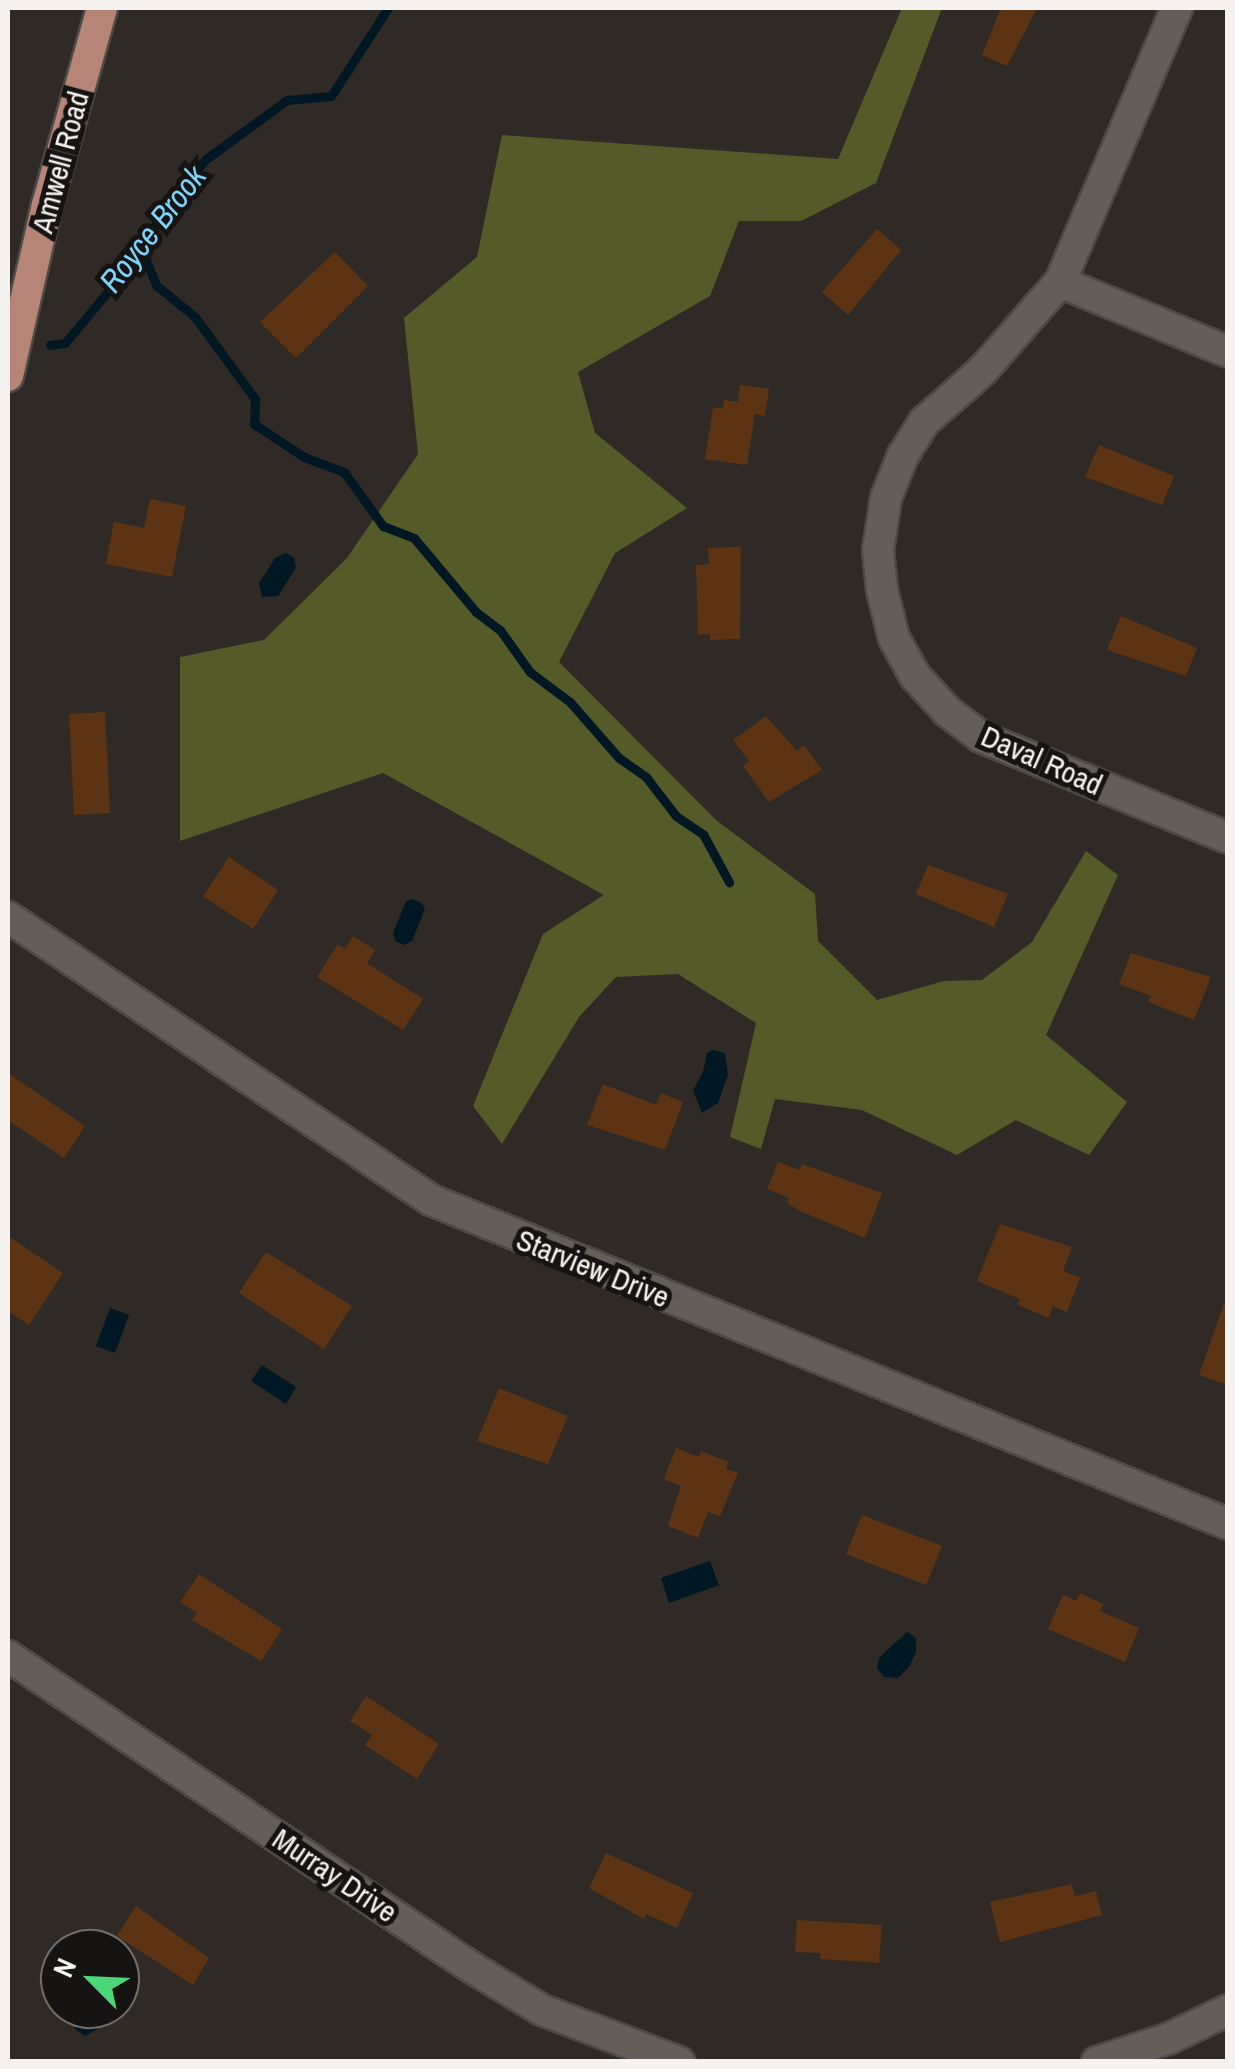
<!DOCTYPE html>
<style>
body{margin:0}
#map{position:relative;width:1235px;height:2069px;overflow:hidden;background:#302a26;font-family:"Archivo Narrow",sans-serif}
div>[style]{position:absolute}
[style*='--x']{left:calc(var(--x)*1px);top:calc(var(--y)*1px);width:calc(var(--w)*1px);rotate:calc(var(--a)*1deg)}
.forest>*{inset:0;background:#545b29}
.water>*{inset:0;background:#001824}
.stream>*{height:9px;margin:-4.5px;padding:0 4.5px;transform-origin:4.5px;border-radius:4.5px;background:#001824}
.building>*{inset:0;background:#5c3413}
.roads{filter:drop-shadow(2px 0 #4d4945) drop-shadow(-2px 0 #4d4945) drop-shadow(0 2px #4d4945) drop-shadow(0 -2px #4d4945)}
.minor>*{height:30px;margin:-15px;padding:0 15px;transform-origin:15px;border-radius:15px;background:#645e59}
.major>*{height:30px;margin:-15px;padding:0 15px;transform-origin:15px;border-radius:15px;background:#b78578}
span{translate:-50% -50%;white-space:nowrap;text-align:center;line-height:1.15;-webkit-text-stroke:10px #161412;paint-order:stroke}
.street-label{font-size:30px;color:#f6f2ef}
.water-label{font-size:32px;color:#7bd4fc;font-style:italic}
.frame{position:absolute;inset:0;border:10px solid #f6f2ef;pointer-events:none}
.north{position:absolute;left:40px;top:1929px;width:100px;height:100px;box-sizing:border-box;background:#161412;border:2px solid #706d6a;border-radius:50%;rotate:294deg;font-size:28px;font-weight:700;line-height:40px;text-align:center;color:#f6f2ef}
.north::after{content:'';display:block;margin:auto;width:35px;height:45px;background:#49d778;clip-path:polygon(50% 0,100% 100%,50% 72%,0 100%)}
</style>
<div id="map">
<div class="forest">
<div style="clip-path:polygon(902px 8px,942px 8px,876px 183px,801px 221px,739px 221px,710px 296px,578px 372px,595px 433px,687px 508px,615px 553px,559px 662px,716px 820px,815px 894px,818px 941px,877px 1000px,944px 981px,982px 980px,1032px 942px,1086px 851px,1118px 875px,1046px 1035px,1127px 1102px,1089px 1155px,1016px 1120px,957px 1155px,862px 1110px,775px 1099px,761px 1149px,730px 1137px,756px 1023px,678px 974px,616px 977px,579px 1017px,502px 1144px,473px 1106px,543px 934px,604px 895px,383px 773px,180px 841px,180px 657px,264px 640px,347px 558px,418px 454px,404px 318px,477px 257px,502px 135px,838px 159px)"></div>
</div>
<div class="water">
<div style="clip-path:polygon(286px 553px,294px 558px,296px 568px,278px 596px,262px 597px,259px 583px,275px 558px)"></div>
<div style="clip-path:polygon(412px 899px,422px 903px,425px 909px,412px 941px,404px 945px,395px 941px,393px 933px,406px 901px)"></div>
<div style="clip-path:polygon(713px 1050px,725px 1053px,728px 1075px,718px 1103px,702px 1113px,693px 1090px,703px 1072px,707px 1053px)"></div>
<div style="clip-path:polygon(110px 1308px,129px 1315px,115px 1353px,96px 1346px)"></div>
<div style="clip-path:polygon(262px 1365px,296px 1387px,286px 1404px,251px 1381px)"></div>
<div style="clip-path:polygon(710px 1561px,719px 1585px,669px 1603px,661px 1578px)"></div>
<div style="clip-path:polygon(907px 1632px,916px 1638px,916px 1652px,909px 1667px,898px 1678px,884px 1677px,877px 1668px,879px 1658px)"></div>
<div style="clip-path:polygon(79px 2009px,110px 2009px,96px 2030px,85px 2036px,75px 2029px)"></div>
</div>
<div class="stream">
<div style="--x:141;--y:247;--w:41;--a:68.5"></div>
<div style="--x:156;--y:285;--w:50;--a:39.4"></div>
<div style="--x:195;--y:317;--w:102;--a:53.8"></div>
<div style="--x:255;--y:399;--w:25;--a:92"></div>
<div style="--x:254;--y:424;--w:60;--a:33.4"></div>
<div style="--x:304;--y:457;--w:43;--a:20.6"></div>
<div style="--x:344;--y:472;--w:67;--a:54.2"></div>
<div style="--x:383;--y:526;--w:33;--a:21"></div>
<div style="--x:414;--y:538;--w:97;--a:50"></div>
<div style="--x:476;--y:612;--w:30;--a:37"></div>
<div style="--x:500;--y:630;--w:52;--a:54.5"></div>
<div style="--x:530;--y:672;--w:50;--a:36.9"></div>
<div style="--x:570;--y:702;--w:74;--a:48.8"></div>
<div style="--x:619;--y:758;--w:33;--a:35"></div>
<div style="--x:646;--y:777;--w:49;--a:52.4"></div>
<div style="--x:676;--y:816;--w:32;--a:34"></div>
<div style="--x:703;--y:834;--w:55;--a:61.6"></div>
<div style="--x:50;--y:345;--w:15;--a:-8"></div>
<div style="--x:65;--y:343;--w:99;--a:-50.3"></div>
<div style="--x:128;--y:267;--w:86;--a:-56.9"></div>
<div style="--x:175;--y:195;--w:48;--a:-49.3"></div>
<div style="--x:206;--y:159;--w:100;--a:-36.1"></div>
<div style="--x:287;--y:100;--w:44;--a:-5.2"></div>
<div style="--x:331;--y:96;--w:105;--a:-57.1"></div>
</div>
<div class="building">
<div style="clip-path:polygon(1001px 8px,1037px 8px,1007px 66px,982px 55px)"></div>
<div style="clip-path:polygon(877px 229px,901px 250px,848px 315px,822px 292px)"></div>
<div style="clip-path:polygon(335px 252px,368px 286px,296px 358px,260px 322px)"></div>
<div style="clip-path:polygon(740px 385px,769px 389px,765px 416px,755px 414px,747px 465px,705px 459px,713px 407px,723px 409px,724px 400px,738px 402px)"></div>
<div style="clip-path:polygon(1099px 445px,1174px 476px,1162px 505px,1085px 477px)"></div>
<div style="clip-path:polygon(150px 499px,186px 506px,172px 577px,106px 564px,114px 522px,144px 528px)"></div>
<div style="clip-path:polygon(741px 547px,740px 639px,710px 640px,710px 634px,698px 635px,696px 565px,709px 564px,708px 548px)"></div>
<div style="clip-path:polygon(1121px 616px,1197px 648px,1186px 676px,1107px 650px)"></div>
<div style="clip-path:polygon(105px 712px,110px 813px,74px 815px,69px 714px)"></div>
<div style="clip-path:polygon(766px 716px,797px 751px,804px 745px,822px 770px,769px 802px,743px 766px,749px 761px,733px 740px)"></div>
<div style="clip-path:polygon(229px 857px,278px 890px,253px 929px,203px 896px)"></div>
<div style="clip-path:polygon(928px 865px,1008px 894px,994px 927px,916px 894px)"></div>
<div style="clip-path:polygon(353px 936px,375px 950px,367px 963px,423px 999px,403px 1030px,317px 977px,338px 944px,345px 949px)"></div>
<div style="clip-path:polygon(1131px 953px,1211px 977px,1194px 1020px,1148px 1002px,1151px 996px,1119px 984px)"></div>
<div style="clip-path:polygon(8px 1073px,85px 1126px,64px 1158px,8px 1120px)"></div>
<div style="clip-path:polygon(603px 1084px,656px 1105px,661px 1093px,683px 1102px,665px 1150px,587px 1125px)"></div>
<div style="clip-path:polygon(778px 1162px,800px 1170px,802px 1164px,882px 1193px,865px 1238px,802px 1212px,787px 1203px,789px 1198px,767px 1189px)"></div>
<div style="clip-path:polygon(1000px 1224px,1072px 1247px,1063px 1271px,1080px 1278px,1067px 1312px,1053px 1306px,1049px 1318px,1018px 1305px,1020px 1299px,977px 1281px)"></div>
<div style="clip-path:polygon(8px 1236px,63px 1273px,29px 1325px,8px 1311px)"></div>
<div style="clip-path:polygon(266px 1252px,352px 1306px,324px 1349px,239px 1293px)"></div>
<div style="clip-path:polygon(1224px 1303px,1228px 1304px,1228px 1385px,1199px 1375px)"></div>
<div style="clip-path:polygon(499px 1388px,568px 1416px,548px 1464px,477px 1441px)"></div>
<div style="clip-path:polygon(676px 1448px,699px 1457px,701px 1451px,728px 1462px,726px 1469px,738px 1473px,720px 1516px,708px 1512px,698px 1538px,668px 1526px,681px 1486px,664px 1479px)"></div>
<div style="clip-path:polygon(862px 1515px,942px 1546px,926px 1585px,846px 1554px)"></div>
<div style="clip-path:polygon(199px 1574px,282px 1629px,261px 1661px,192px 1620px,197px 1613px,180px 1602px)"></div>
<div style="clip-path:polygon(1080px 1593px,1103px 1604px,1100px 1611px,1139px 1628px,1125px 1662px,1048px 1629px,1063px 1595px,1076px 1601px)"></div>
<div style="clip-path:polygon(366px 1696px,439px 1744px,417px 1779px,365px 1745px,372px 1735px,350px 1721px)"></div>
<div style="clip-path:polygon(606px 1853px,693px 1893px,677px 1928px,646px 1914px,644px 1919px,589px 1888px)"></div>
<div style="clip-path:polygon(1072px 1884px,1075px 1896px,1096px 1891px,1102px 1915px,1000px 1942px,990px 1902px)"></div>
<div style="clip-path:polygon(136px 1906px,209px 1958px,193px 1985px,117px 1936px)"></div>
<div style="clip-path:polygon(797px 1920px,882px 1925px,879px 1963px,820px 1959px,821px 1953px,795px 1952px)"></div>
</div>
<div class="roads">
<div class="minor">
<div style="--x:1177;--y:8;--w:298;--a:113.1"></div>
<div style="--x:1060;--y:282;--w:118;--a:131.2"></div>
<div style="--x:982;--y:371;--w:77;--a:138.7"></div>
<div style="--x:924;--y:422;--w:39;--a:122"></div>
<div style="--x:903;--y:455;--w:46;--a:111.6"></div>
<div style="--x:886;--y:498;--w:53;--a:98.7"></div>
<div style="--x:878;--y:550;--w:40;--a:84.3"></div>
<div style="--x:882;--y:590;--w:49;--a:76"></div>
<div style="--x:894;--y:638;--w:43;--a:61.1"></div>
<div style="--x:915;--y:676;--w:49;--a:47.5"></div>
<div style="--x:948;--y:712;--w:41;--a:37.1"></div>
<div style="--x:981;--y:737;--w:267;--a:22.2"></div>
<div style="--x:1060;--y:282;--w:182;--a:22.6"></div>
<div style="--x:8;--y:917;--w:509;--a:33.78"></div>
<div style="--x:431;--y:1200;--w:860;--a:22.12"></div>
<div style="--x:8;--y:1656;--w:558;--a:33.89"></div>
<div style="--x:471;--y:1967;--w:83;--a:31.2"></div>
<div style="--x:542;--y:2010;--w:147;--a:20.8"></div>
<div style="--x:1097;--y:2062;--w:77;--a:-18.2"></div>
<div style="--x:1170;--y:2038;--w:64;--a:-25.8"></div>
</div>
<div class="major">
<div style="--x:8;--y:376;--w:175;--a:-77.2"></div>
<div style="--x:47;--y:205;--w:205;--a:-74.4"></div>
</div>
</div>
<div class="street-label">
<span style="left:60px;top:162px;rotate:-75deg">Amwell Road</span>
<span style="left:1042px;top:760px;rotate:24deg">Daval Road</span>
<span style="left:593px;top:1268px;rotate:22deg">Starview Drive</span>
<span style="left:335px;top:1875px;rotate:34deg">Murray Drive</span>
</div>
<div class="water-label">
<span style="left:153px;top:229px;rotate:-52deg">Royce Brook</span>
</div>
<div class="frame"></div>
<div class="north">N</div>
</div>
